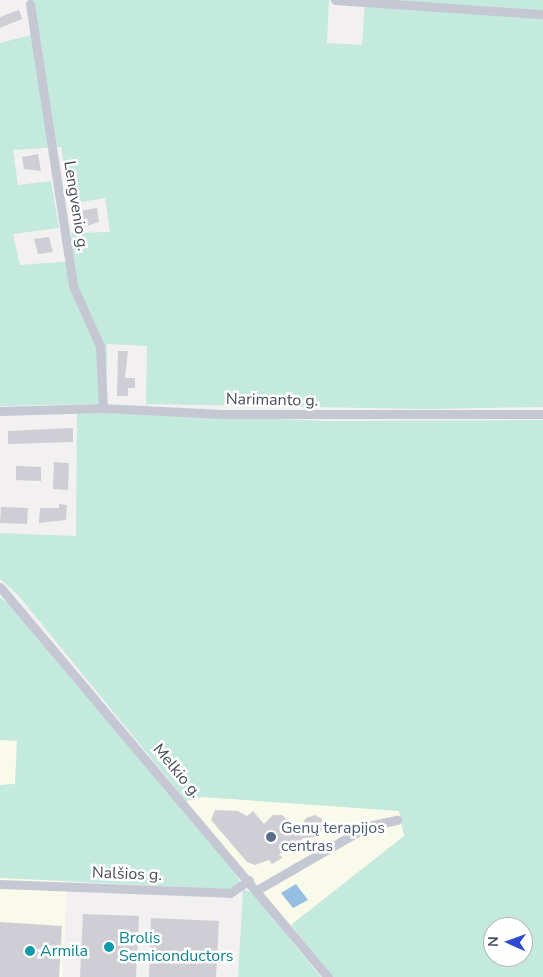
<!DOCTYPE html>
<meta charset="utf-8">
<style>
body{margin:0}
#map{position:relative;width:543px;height:977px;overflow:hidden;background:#f2f0f0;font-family:"Nunito Sans",sans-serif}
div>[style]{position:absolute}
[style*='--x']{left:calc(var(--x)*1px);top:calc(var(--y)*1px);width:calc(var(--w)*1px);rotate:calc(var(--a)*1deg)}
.commercial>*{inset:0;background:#fafaeb}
.green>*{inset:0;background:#c3eadd}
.water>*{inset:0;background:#95bee3}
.building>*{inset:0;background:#ceced4}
.minor>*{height:9px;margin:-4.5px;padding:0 4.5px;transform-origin:4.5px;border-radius:4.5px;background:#c5c8d3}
.dots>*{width:14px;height:14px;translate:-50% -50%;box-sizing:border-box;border:2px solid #fff;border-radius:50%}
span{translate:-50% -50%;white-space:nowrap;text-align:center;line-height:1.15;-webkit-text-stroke:5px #fff;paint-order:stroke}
.street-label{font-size:16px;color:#4a4e5b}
.service-label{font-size:16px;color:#4e5e75}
.left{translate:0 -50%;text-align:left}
.culture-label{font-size:16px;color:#0d838f}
.north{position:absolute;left:483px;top:917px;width:50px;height:50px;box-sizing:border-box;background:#fff;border:1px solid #b7b8bd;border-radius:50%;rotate:272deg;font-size:14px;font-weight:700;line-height:20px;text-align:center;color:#4a4e5b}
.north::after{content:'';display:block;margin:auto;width:18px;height:22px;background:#2d49cf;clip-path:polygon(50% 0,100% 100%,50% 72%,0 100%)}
</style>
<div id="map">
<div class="commercial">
<div style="clip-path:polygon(0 740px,17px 740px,15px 784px,0 785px)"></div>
<div style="clip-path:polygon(202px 797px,399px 810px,404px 836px,291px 925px,186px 801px)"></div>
<div style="clip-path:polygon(0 878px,67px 880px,63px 977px,0 977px)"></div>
</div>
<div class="green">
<div style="clip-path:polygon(evenodd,32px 0,329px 0,327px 43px,362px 45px,365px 0,543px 0,543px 407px,426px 409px,146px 404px,147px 346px,107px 344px,106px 404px,0 406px,0 43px,38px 33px,32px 0,61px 147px,69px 204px,105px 198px,110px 232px,71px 233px,73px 261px,20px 265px,13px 234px,59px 228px,51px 181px,18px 185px,13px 150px,61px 147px)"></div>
<div style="clip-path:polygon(evenodd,77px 412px,328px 421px,543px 420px,543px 977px,333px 977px,291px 925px,404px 836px,399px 811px,202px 797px,186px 801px,18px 595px,0 579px,0 533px,76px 536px,77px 412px,493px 927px,523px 927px,523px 957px,493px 957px,493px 927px)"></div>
<div style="clip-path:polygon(0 597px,11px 606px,235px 873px,244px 890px,251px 892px,321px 977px,238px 977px,243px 890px,0 878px,0 785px,15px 784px,17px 741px,0 740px)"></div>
</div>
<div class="water">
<div style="clip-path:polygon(296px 884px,308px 900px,293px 908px,281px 893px)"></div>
</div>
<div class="building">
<div style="clip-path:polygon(19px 10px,22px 19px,0 28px,0 17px)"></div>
<div style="clip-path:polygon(38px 154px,41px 171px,24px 169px,22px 157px)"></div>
<div style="clip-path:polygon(97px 208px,99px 222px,81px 228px,79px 211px)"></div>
<div style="clip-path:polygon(49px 237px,53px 252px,38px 254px,34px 239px)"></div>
<div style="clip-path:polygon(118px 351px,128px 351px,125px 378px,135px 378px,135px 388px,128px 388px,128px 396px,117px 396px)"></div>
<div style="clip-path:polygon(73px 428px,73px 442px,8px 444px,8px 431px)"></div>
<div style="clip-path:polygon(54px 462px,69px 463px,68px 490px,53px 489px)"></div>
<div style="clip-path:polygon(16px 466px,41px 467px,41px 481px,16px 480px)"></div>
<div style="clip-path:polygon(59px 504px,67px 505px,66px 520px,39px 523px,40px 508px,59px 508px)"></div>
<div style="clip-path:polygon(1px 507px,28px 508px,27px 524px,0 523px)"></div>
<div style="clip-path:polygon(215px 810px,238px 811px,247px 816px,253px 811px,264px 824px,273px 815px,282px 815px,298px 830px,306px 818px,315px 815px,322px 819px,325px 826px,317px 837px,303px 838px,295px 849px,279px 854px,282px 858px,272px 864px,269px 860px,255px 865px,247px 862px,211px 820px)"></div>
<div style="clip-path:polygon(83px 914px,139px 916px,136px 977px,80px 977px)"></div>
<div style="clip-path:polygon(151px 918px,219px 921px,216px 977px,149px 977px)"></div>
<div style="clip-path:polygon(0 922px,62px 926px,59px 977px,0 977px)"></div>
</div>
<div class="minor">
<div style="--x:335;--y:0;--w:208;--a:3.9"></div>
<div style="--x:30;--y:4;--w:285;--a:81.3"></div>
<div style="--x:73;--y:286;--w:66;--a:65.8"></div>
<div style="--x:100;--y:346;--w:62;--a:87.2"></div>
<div style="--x:0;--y:411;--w:103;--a:-1.7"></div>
<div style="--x:103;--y:408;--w:120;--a:2.9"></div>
<div style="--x:223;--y:414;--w:320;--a:0"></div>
<div style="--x:0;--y:587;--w:510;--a:49.94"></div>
<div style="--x:0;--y:884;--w:230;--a:2.2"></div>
<div style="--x:230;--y:893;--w:23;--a:-34"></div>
<div style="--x:257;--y:890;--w:128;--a:-30"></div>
<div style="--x:368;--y:826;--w:30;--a:-12"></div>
</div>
<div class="dots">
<div style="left:271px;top:837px;background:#5c6f8a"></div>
<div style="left:109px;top:947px;background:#0f9aa8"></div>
<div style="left:30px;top:951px;background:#0f9aa8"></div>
</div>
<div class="street-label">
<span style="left:76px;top:206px;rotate:81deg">Lengvenio g.</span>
<span style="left:272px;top:400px;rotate:1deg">Narimanto g.</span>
<span style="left:177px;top:771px;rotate:50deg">Melkio g.</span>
<span style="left:127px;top:874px;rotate:2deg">Nalšios g.</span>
</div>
<div class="service-label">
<span class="left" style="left:281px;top:837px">Genų terapijos<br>centras</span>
</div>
<div class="culture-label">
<span class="left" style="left:119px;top:947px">Brolis<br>Semiconductors</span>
<span class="left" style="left:40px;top:951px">Armila</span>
</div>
<div class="north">N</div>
</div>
